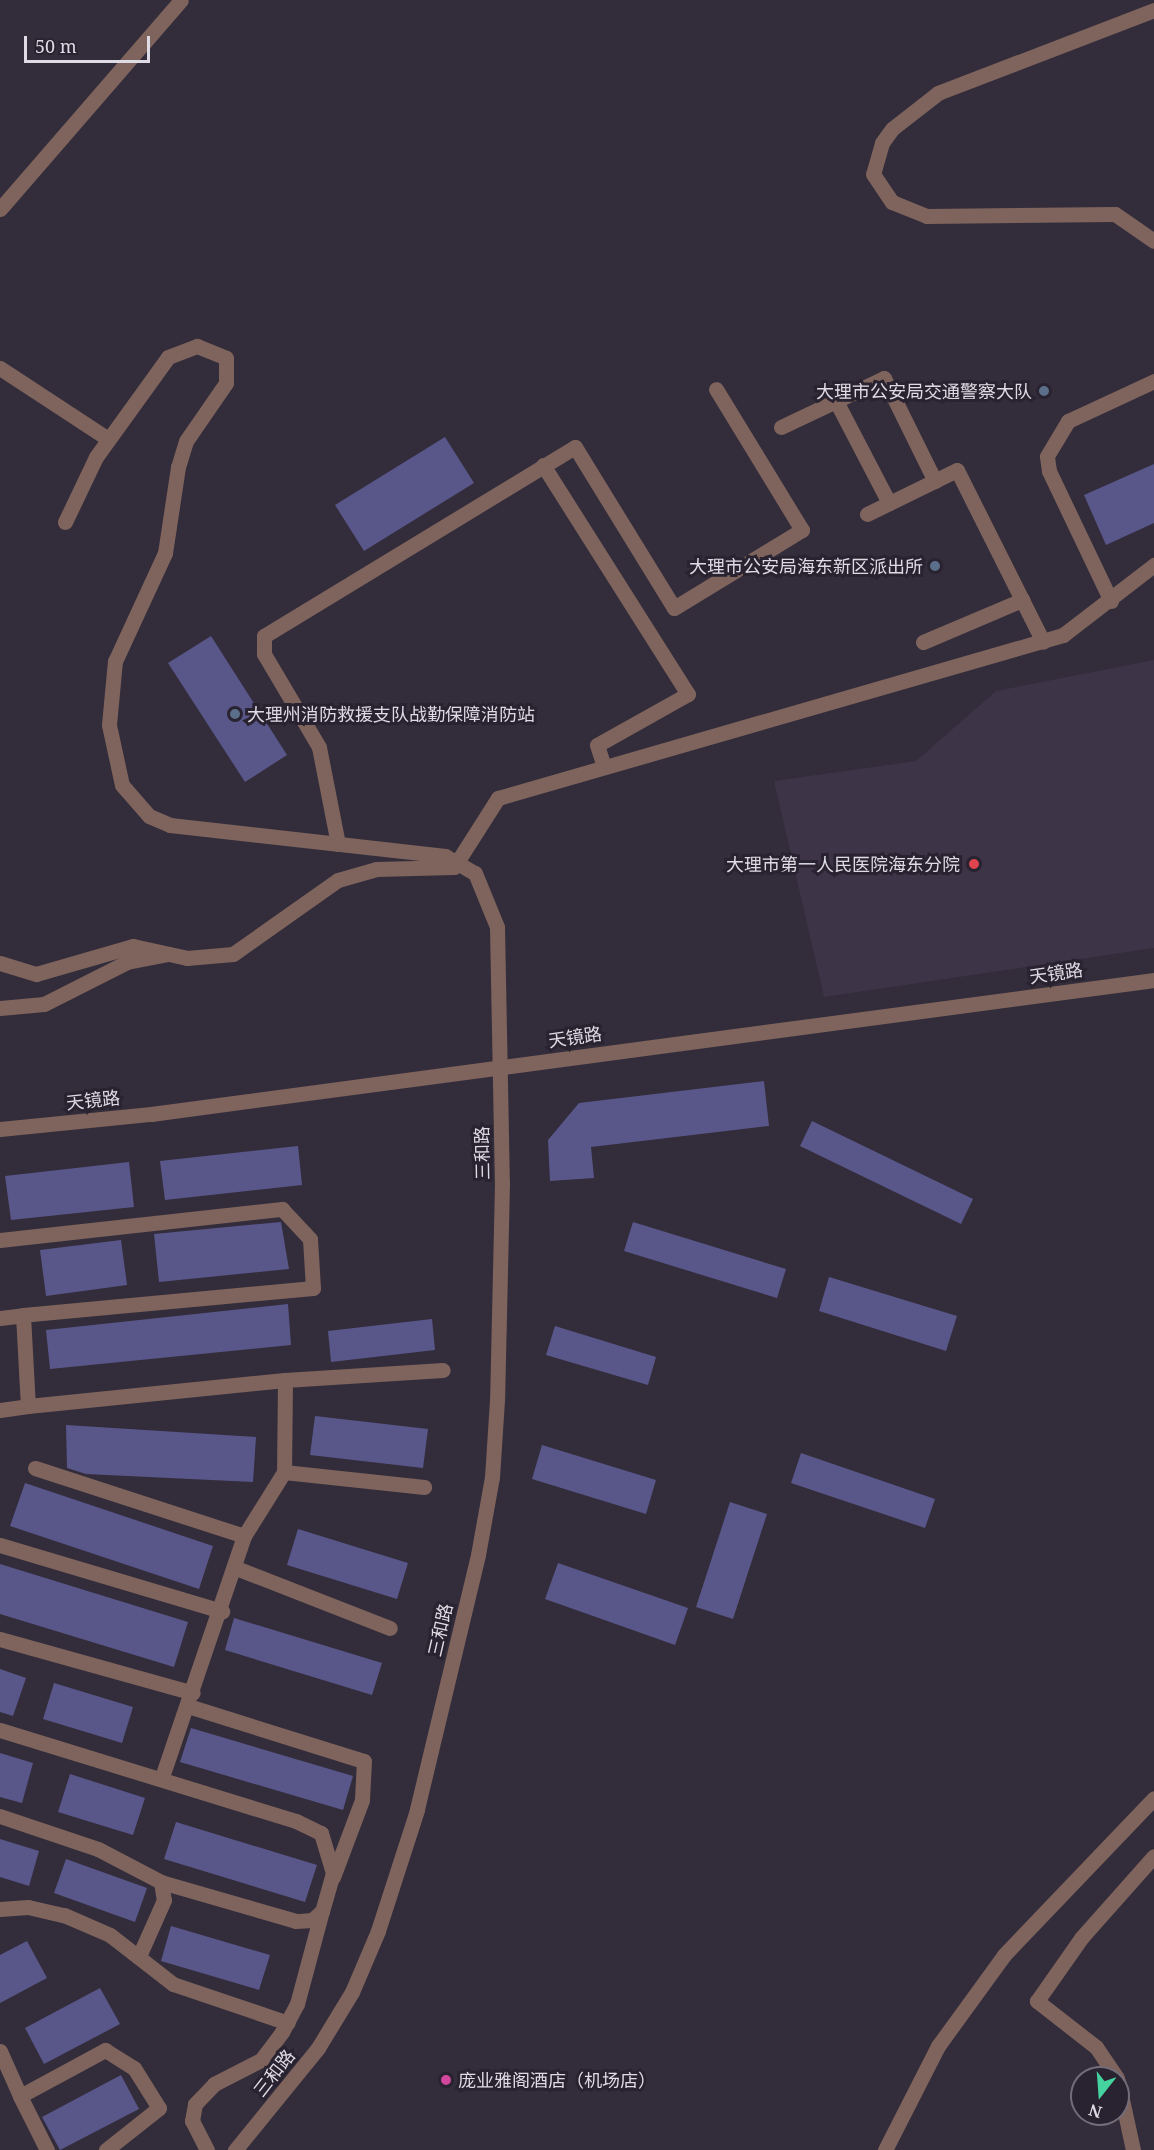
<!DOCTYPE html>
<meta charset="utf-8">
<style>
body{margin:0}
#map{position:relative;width:1154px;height:2150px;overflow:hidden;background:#332c3b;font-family:"Noto Serif","Noto Sans SC",serif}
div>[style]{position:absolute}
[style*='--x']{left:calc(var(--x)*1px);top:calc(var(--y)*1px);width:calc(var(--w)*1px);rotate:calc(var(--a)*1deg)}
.built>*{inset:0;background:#3d3448}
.building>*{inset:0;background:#59578a}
.minor>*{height:15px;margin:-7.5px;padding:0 7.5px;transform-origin:7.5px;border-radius:7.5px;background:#7e645c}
.dots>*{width:16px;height:16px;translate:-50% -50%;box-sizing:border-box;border:3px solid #292331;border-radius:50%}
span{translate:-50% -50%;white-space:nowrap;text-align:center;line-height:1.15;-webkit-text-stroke:6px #292331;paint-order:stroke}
.poi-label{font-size:18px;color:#dfdbe4}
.right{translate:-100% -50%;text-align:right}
.left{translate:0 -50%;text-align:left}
.street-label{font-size:18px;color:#dfdbe4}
.north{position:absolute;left:1070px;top:2066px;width:60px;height:60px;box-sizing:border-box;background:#292331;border:2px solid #726d79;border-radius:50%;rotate:197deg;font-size:16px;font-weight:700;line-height:24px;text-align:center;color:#dfdbe4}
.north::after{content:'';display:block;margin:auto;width:21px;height:27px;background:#45d49f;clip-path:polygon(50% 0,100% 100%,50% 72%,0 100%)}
.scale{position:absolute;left:24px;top:36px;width:126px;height:27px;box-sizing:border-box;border:3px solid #dfdbe4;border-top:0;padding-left:8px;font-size:18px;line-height:21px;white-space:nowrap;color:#dfdbe4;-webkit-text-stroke:4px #292331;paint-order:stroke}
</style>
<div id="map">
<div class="built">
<div style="clip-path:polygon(1154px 660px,1154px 948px,824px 997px,774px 781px,916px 761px,996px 691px)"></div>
</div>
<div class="building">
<div style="clip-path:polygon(445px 437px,474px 483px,364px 551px,335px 505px)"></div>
<div style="clip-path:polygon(1154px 464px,1154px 523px,1106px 545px,1084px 495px)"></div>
<div style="clip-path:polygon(211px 636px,287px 755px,245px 782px,168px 663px)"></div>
<div style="clip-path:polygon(764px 1081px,769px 1126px,591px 1147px,594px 1178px,550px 1181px,548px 1140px,579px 1103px)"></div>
<div style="clip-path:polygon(812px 1121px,973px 1199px,961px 1224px,800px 1146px)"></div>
<div style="clip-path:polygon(298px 1146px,302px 1185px,165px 1200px,160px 1161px)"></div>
<div style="clip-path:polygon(129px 1162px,134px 1207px,11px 1220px,5px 1176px)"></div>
<div style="clip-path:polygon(281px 1222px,289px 1269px,159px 1282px,154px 1234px)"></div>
<div style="clip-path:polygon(633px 1222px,786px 1269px,777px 1298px,624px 1251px)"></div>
<div style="clip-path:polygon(121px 1240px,127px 1285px,46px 1296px,40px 1250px)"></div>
<div style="clip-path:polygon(829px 1277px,957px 1316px,946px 1351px,819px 1311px)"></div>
<div style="clip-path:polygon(288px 1304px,291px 1345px,50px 1369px,46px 1330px)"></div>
<div style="clip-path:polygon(432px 1319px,435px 1350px,331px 1362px,328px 1331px)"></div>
<div style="clip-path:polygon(555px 1326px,656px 1357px,648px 1385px,546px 1355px)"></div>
<div style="clip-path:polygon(315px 1416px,428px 1429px,423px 1468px,310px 1455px)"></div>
<div style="clip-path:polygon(66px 1425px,256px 1437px,253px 1482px,86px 1474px,67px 1468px)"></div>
<div style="clip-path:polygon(542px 1445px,656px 1480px,646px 1514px,532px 1479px)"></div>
<div style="clip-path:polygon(801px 1453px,935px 1499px,925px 1528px,791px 1483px)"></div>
<div style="clip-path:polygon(25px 1483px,213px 1546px,199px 1589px,10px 1526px)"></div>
<div style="clip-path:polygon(730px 1502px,767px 1514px,733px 1619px,696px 1607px)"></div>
<div style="clip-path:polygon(298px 1529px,408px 1563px,397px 1599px,287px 1565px)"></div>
<div style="clip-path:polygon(558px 1563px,688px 1608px,675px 1645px,545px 1599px)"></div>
<div style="clip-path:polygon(0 1564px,188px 1622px,174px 1667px,0 1614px)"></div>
<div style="clip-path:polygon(234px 1618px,382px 1663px,372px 1695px,225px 1650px)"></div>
<div style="clip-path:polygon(0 1669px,26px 1678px,13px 1716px,0 1712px)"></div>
<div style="clip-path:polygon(54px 1683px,133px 1707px,122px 1743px,43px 1719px)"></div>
<div style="clip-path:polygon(191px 1728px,353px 1776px,343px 1810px,180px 1762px)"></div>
<div style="clip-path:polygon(0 1753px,33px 1763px,22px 1803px,0 1797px)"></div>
<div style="clip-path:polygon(70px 1774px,145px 1798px,133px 1835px,58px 1812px)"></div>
<div style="clip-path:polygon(176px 1822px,317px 1865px,305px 1902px,164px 1859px)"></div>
<div style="clip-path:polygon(0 1839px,39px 1851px,29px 1886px,0 1877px)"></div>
<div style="clip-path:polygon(66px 1859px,147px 1888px,135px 1922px,54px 1893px)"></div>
<div style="clip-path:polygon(171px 1926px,270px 1955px,259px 1990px,161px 1961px)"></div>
<div style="clip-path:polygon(27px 1941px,47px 1978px,0 2003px,0 1955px)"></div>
<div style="clip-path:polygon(100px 1988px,120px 2024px,44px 2064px,25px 2028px)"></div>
<div style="clip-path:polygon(121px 2075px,139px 2109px,60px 2150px,42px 2117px)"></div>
</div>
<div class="minor">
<div style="--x:1154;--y:10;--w:231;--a:159"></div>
<div style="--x:938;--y:93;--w:58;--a:142"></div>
<div style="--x:892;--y:129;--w:17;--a:126"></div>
<div style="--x:882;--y:143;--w:32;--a:106"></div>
<div style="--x:873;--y:174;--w:34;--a:56"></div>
<div style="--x:892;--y:202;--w:37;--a:22"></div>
<div style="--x:926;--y:216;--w:189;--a:-0.6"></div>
<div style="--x:1115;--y:214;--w:47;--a:34.7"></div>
<div style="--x:0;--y:209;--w:276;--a:-49.1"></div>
<div style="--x:0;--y:368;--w:129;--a:33.3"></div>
<div style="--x:836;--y:401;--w:115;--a:62.5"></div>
<div style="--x:781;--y:427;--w:114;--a:-25.4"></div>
<div style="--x:884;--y:378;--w:115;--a:63.7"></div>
<div style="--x:543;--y:465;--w:271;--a:57.7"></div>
<div style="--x:688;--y:694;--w:104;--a:150.7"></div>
<div style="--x:597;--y:745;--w:23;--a:72"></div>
<div style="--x:867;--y:514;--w:100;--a:-26.1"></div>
<div style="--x:957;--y:470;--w:192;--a:63.4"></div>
<div style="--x:65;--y:522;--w:72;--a:-64.5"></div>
<div style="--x:96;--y:457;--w:123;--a:-54.2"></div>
<div style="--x:168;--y:357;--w:31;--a:-21"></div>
<div style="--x:197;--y:346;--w:31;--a:22"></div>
<div style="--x:226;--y:358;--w:25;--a:90"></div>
<div style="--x:226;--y:383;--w:70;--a:124.6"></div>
<div style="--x:186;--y:441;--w:27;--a:107"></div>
<div style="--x:178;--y:467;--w:87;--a:98.6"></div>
<div style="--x:165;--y:553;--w:119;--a:114.8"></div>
<div style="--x:115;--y:661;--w:64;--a:95.4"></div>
<div style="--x:109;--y:725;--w:61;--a:77.8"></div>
<div style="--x:122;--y:785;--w:41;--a:48.9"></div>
<div style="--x:149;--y:816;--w:23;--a:23"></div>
<div style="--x:170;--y:825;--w:277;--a:6.4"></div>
<div style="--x:445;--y:856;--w:34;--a:30"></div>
<div style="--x:475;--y:873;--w:58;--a:67.8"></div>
<div style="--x:497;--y:927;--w:256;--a:88.9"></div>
<div style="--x:502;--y:1183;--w:217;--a:91.3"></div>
<div style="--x:497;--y:1400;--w:77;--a:93.7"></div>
<div style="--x:492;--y:1477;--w:79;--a:100.2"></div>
<div style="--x:478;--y:1555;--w:262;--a:103.5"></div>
<div style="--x:417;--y:1810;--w:127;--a:107.9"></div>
<div style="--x:378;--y:1931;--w:66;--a:113.1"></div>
<div style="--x:352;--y:1992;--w:66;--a:121.3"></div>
<div style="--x:318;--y:2048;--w:132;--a:129.1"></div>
<div style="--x:1111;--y:601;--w:144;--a:-115.5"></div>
<div style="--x:1049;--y:471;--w:15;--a:-98"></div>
<div style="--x:1047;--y:456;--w:41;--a:-59"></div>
<div style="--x:1068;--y:421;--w:95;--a:-24.9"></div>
<div style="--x:923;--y:642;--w:108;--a:-23"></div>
<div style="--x:338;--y:844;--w:99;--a:-101.1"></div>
<div style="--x:319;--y:747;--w:108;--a:-120.6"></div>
<div style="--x:264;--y:654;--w:18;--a:-90"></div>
<div style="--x:264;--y:636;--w:364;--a:-31.3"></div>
<div style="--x:575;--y:447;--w:189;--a:58.4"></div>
<div style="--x:674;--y:608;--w:150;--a:-31.4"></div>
<div style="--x:802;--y:530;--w:165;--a:-121.4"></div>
<div style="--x:0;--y:963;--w:38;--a:17"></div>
<div style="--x:36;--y:974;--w:101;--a:-16.1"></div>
<div style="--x:133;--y:946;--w:55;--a:12.5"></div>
<div style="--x:187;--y:958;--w:46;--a:-5"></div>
<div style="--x:233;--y:954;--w:128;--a:-35.2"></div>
<div style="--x:338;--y:880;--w:40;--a:-16"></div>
<div style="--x:376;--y:869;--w:78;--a:-1.5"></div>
<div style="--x:454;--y:867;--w:82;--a:-57.5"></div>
<div style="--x:498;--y:798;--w:588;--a:-16.09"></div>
<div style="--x:1063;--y:635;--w:115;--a:-37.6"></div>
<div style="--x:0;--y:1008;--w:44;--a:-5.2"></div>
<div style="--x:44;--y:1004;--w:93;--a:-26.8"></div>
<div style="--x:127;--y:962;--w:38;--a:-11"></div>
<div style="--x:0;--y:1129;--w:152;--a:-5.7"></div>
<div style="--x:151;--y:1114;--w:1012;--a:-7.61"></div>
<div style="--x:0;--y:1240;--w:284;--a:-6.3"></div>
<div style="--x:282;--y:1209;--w:41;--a:47"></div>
<div style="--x:310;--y:1239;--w:49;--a:86.5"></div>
<div style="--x:313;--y:1288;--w:291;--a:174.7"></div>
<div style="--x:23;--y:1315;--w:91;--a:86.9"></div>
<div style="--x:28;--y:1406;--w:258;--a:-5.8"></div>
<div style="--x:285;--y:1380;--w:92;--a:90.6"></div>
<div style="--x:284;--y:1472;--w:75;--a:122"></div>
<div style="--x:244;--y:1536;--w:255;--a:108.8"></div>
<div style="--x:0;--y:1318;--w:23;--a:-7"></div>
<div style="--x:285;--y:1380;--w:158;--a:-3.6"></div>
<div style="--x:0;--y:1410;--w:28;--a:-8"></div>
<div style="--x:35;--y:1468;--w:220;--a:18"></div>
<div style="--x:284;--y:1472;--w:141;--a:6.1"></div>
<div style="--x:0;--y:1545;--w:232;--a:16.6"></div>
<div style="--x:236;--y:1568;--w:165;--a:21.3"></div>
<div style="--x:0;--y:1639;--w:200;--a:15.6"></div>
<div style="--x:188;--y:1706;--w:184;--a:17.4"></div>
<div style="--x:364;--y:1761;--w:39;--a:93"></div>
<div style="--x:362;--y:1800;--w:82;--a:110.6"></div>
<div style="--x:0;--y:1730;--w:310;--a:17.1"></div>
<div style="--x:296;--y:1821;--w:28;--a:26"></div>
<div style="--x:321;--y:1833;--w:42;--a:73.3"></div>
<div style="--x:333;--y:1873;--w:40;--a:106"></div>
<div style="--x:322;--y:1911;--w:13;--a:138"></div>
<div style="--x:312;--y:1920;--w:16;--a:176"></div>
<div style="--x:296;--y:1921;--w:141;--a:-163.9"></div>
<div style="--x:0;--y:1816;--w:103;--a:18.6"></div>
<div style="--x:98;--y:1849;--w:71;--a:27.6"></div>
<div style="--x:161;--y:1882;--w:18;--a:81"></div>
<div style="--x:164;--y:1900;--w:59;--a:114"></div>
<div style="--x:0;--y:1909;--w:28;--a:-4"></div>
<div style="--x:28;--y:1907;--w:37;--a:13"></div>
<div style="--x:64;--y:1915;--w:50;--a:23.5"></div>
<div style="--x:110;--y:1935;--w:80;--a:37.9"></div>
<div style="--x:173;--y:1984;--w:121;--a:18.7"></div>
<div style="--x:0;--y:2051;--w:49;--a:66"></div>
<div style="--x:1117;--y:2078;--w:37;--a:-124"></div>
<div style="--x:1096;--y:2047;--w:75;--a:-142.1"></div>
<div style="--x:1037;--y:2001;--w:78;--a:-54.9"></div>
<div style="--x:1082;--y:1937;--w:108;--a:-48.4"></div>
<div style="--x:1118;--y:2081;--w:71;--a:77.7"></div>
<div style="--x:47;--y:2150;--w:60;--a:-116.6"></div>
<div style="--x:20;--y:2096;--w:97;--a:-28.4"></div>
<div style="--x:105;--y:2050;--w:34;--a:32"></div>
<div style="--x:134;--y:2068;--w:47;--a:58"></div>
<div style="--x:159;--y:2108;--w:68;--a:141.6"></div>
<div style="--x:207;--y:2150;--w:33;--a:-117"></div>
<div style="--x:192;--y:2121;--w:17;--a:-80"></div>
<div style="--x:195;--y:2104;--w:28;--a:-46"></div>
<div style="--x:214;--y:2084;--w:53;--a:-27.1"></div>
<div style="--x:261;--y:2060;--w:35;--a:-53"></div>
<div style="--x:282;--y:2032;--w:32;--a:-62"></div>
<div style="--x:297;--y:2004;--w:96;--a:-75"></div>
<div style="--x:885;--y:2150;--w:117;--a:-63"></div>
<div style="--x:938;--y:2046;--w:112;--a:-54"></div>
<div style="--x:1004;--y:1955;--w:217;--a:-46.3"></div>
</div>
<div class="dots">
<div style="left:1044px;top:391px;background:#5c6f8a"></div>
<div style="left:935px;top:566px;background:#5c6f8a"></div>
<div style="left:235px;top:714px;background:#5c6f8a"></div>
<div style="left:974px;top:864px;background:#e0444e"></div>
<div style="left:446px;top:2080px;background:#d1479c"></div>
</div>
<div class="poi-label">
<span class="right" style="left:1032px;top:391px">大理市公安局交通警察大队</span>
<span class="right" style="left:923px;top:566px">大理市公安局海东新区派出所</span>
<span class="left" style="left:247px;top:714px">大理州消防救援支队战勤保障消防站</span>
<span class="right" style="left:960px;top:864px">大理市第一人民医院海东分院</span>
<span class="left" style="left:458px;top:2080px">庞业雅阁酒店（机场店）</span>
</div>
<div class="street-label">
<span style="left:1056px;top:973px;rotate:-8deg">天镜路</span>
<span style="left:575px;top:1037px;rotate:-8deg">天镜路</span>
<span style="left:93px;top:1100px;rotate:-6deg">天镜路</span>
<span style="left:482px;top:1153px;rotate:-91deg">三和路</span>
<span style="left:440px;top:1630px;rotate:-77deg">三和路</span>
<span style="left:274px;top:2073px;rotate:-52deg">三和路</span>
</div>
<div class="north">N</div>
<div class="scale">50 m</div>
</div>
